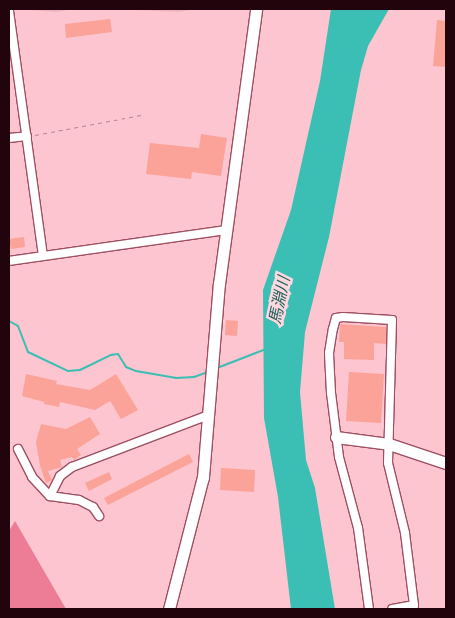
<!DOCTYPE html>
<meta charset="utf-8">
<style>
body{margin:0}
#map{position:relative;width:455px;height:618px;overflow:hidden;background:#fdc5cf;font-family:"Open Sans","Noto Sans JP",sans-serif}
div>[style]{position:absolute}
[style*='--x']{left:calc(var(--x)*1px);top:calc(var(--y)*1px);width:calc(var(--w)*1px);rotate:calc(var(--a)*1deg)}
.built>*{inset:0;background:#efb3be}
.forest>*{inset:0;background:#ed7c97}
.water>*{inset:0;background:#3bbeb3}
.stream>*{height:2px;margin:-1px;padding:0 1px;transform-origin:1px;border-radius:1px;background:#3bbeb3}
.building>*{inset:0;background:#fba299}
.path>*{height:1px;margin-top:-0.5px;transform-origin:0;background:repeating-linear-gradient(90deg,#b5868f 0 4px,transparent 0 8px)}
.roads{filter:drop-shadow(1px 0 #9e4f62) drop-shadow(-1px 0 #9e4f62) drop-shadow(0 1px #9e4f62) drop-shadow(0 -1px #9e4f62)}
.street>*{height:8px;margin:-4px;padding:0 4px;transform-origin:4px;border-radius:4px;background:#fff}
.secondary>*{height:11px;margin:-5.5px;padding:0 5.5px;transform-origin:5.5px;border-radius:5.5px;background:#fff}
span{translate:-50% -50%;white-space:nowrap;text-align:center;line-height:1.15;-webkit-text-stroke:5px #fed8df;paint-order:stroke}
.water-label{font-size:16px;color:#1b615a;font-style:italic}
.frame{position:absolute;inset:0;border:10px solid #22040c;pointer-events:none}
</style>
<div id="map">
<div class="built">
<div style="clip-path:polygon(15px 9px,73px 9px,57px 12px)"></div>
<div style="clip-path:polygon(114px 9px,194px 9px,179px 12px)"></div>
</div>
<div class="forest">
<div style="clip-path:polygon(15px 521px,66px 609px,9px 609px,9px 531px)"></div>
</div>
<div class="water">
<div style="clip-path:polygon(331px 9px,389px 9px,368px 46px,361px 70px,329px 237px,305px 332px,300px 392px,306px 460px,315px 488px,335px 609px,291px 609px,278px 497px,264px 418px,263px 290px,291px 210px,320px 81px)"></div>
</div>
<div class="stream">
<div style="--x:9;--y:321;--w:10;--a:29"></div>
<div style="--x:18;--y:326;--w:28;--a:69"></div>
<div style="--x:28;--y:352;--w:44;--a:25.4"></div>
<div style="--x:68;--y:371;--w:12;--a:-5"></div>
<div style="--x:80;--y:370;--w:34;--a:-26"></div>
<div style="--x:111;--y:355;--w:7;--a:-8"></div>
<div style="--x:118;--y:354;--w:15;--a:58"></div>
<div style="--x:126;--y:367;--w:11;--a:22"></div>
<div style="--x:136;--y:371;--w:41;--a:9.9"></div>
<div style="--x:176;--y:378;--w:18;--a:-3"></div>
<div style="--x:194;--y:377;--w:15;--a:-20"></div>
<div style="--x:217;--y:368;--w:53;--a:-21.2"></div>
</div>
<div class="building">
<div style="clip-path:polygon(110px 19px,112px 32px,66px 38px,65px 24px)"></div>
<div style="clip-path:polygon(437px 20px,446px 21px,446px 67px,433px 66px)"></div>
<div style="clip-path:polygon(201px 134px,227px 138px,221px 176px,192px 172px,191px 179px,146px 174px,150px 143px,199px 148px)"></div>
<div style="clip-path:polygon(24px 237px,25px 247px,11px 249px,9px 239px)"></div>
<div style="clip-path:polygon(226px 320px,238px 321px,237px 336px,225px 335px)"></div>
<div style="clip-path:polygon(340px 324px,386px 327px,386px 344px,374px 343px,374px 360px,344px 359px,344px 342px,339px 342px)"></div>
<div style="clip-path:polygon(349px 372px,384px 374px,381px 423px,346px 421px)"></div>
<div style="clip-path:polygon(26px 374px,57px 381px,56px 384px,90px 390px,116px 374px,138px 410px,121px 419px,110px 401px,95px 410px,60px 402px,59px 407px,44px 404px,44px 402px,22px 396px)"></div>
<div style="clip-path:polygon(90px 417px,100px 434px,77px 449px,81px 455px,74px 460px,72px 457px,60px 460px,62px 467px,48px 471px,52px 480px,46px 483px,40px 466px,36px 442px,41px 424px,66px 429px)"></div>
<div style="clip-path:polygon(189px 454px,193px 462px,108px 505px,104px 498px)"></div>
<div style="clip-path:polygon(221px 468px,255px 470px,254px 492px,220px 490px)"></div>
<div style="clip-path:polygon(109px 472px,112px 479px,89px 491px,85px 483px)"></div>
</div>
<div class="path">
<div style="--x:35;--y:135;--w:108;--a:-10.7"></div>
</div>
<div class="roads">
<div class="street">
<div style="--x:9;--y:11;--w:247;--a:82.1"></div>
<div style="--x:9;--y:138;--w:18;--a:-6"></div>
<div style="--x:9;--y:261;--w:219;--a:-8.1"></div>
<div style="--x:18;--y:449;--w:31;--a:63"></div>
<div style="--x:32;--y:477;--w:26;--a:47"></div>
<div style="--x:50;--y:496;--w:29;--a:8"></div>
<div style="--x:79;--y:500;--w:16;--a:27"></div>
<div style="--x:93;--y:507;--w:11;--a:56"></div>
<div style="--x:50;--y:496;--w:22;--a:-63"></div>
<div style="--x:60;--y:476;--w:15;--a:-37"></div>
<div style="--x:72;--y:467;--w:147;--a:-20.8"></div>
<div style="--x:369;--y:609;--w:82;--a:-97.7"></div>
<div style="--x:358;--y:528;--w:73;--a:-105"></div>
<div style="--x:339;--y:457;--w:64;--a:-97.1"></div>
<div style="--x:331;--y:393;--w:40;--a:-92.9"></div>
<div style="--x:329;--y:353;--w:24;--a:-81"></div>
<div style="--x:333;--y:329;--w:11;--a:-75"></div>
<div style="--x:336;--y:318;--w:7;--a:-8"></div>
<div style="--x:343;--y:317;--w:49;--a:3.5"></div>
<div style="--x:392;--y:320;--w:143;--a:91.6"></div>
<div style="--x:388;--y:463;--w:72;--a:76.3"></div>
<div style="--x:405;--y:533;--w:73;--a:82.9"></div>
<div style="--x:414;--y:605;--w:22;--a:170"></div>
</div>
<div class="secondary">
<div style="--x:336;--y:437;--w:53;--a:7.5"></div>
<div style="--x:389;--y:444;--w:60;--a:18.4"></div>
<div style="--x:169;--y:609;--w:136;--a:-75.6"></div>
<div style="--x:203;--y:477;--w:194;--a:-85.3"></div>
<div style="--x:219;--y:284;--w:277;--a:-82.3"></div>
</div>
</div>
<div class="water-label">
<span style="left:279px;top:300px;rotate:-78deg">馬淵川</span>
</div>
<div class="frame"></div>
</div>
